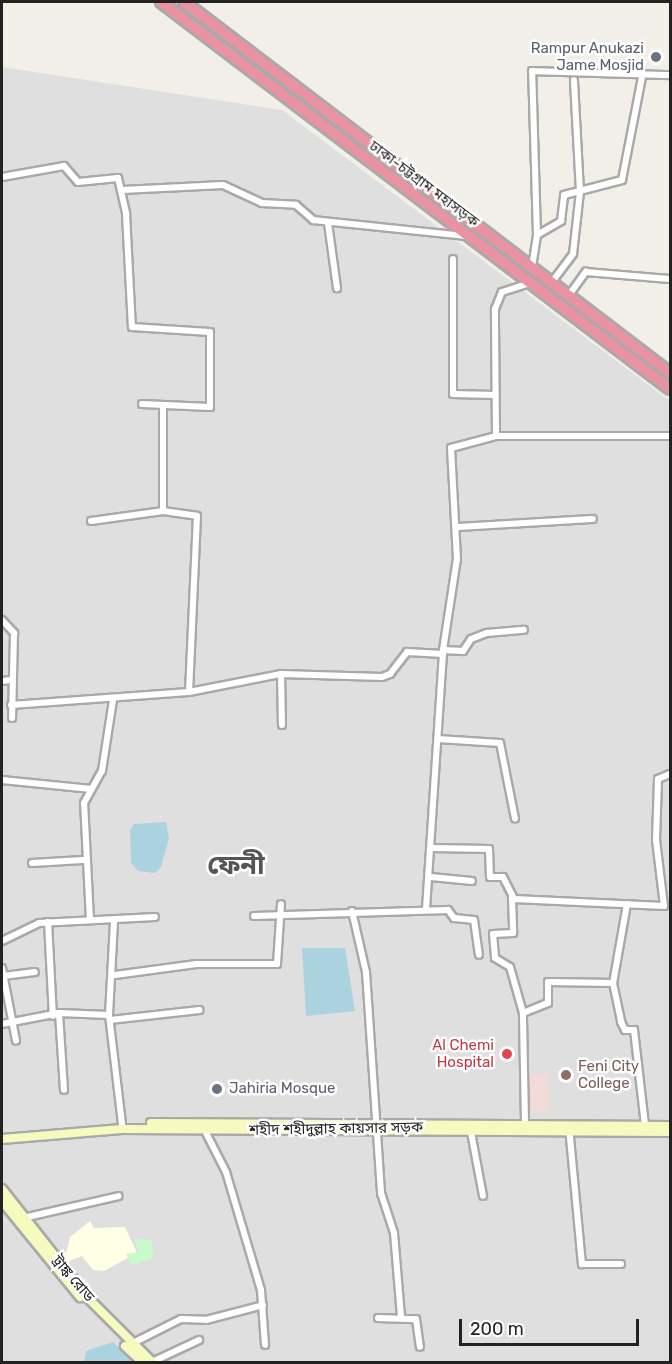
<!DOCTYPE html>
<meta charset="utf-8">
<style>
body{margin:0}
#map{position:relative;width:672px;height:1364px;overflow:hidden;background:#f2efe9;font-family:Rubik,"Noto Sans Bengali",sans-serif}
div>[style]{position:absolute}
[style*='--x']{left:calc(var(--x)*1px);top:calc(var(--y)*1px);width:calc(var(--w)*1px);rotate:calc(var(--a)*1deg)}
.residential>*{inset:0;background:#e0dfdf}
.commercial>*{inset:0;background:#f2dad9}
.education>*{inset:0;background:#ffffe5}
.park>*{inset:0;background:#c8facc}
.water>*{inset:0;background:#aad3df}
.roads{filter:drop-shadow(2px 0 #a9a9a9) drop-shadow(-2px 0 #a9a9a9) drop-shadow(0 2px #a9a9a9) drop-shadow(0 -2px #a9a9a9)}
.street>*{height:6px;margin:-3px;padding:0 3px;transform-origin:3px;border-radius:3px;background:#fff}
.secondary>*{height:8px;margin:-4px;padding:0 4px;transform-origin:4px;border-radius:4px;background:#f7fabf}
.highway>*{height:10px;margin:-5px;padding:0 5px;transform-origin:5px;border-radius:5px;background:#e892a2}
.dots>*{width:16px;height:16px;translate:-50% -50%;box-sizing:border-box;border:3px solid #fff;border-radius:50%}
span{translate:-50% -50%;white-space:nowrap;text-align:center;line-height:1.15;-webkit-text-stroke:5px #fff;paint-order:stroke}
.worship-label{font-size:15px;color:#5b616d}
.right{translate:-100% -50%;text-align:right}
.left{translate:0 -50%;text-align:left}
.street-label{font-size:15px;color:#222}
.health-label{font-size:15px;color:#be3a42}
.education-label{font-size:15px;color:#785e54}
.town-label{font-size:27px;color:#555;font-weight:700}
.frame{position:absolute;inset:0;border:3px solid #222;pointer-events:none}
.scale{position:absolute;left:459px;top:1319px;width:180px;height:27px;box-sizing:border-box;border:3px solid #222;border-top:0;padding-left:8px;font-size:18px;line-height:21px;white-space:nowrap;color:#222;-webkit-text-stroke:4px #fff;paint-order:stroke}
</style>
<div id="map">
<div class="residential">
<div style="clip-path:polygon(2px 67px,282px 110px,670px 401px,670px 1362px,2px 1362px)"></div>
</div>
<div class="commercial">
<div style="clip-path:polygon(548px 1074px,550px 1111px,527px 1112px,525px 1075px)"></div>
</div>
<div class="education">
<div style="clip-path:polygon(90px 1221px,94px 1228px,125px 1227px,137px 1253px,104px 1271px,93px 1270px,82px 1256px,64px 1263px,70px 1237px)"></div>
</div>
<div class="park">
<div style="clip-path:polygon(134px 1239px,152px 1240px,153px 1258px,131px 1265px,126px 1254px,139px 1252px)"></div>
</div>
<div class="water">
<div style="clip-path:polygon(166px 822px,169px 838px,161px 867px,155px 873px,138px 871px,131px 863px,130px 830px,134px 824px)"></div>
<div style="clip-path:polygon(302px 948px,345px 948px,355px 1011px,306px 1016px)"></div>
<div style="clip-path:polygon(113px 1342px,137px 1362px,84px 1362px,86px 1351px)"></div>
</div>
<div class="roads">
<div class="street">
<div style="--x:2;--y:177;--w:63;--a:-10.1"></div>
<div style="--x:64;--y:166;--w:21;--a:49"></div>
<div style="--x:78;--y:182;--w:40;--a:-5.7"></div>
<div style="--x:118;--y:178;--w:37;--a:77"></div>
<div style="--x:126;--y:214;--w:113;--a:87"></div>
<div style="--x:132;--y:327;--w:78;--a:3.7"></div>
<div style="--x:210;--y:332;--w:75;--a:90"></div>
<div style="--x:210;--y:407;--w:68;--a:-177.5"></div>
<div style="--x:122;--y:190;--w:101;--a:-2.8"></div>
<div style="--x:223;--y:185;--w:43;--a:24.8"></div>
<div style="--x:262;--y:203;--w:34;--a:3"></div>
<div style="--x:296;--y:205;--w:23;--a:41"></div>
<div style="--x:313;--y:220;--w:152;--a:6"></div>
<div style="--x:328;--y:223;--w:66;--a:82.1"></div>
<div style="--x:537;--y:235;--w:164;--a:-91.7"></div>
<div style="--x:532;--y:71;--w:138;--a:1.7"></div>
<div style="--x:453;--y:259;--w:135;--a:90"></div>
<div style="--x:453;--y:394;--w:42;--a:1.4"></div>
<div style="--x:532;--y:267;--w:32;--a:-81"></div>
<div style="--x:537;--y:235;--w:28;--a:-30"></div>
<div style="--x:561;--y:221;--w:26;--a:-83"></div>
<div style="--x:564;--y:195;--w:60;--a:-14.5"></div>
<div style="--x:622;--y:180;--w:105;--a:-79"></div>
<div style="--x:552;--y:282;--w:35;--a:-53"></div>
<div style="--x:573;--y:254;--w:62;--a:-83.6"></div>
<div style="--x:580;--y:192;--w:112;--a:-93.1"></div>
<div style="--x:569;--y:295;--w:29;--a:-54"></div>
<div style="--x:586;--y:272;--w:84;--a:4.8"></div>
<div style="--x:496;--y:436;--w:127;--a:-90.5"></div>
<div style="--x:495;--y:309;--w:18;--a:-68"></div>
<div style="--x:502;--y:292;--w:29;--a:-18"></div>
<div style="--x:163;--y:511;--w:102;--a:-90"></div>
<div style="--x:91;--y:521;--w:73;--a:-7.9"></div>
<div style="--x:163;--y:511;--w:34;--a:8"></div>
<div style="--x:197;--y:516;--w:176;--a:92.6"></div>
<div style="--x:457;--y:527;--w:136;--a:-3.4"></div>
<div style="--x:2;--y:620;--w:18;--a:47"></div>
<div style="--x:14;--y:633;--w:85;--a:91.3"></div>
<div style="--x:443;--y:650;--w:20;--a:3"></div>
<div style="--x:463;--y:651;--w:14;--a:-56"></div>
<div style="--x:471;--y:639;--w:17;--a:-21"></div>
<div style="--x:487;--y:633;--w:37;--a:-5"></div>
<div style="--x:281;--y:674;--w:51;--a:88.9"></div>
<div style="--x:2;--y:681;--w:9;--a:-6"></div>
<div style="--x:11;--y:705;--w:178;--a:-4.2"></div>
<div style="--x:189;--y:692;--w:94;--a:-11.1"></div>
<div style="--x:281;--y:674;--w:101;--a:1.7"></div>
<div style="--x:382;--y:677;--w:9;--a:-21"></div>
<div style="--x:390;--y:674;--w:28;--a:-52"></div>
<div style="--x:407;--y:652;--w:36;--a:3"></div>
<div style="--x:438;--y:739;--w:62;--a:3.7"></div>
<div style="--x:500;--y:743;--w:77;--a:78.8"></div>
<div style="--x:2;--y:780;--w:90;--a:5.7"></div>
<div style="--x:433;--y:848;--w:56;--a:1"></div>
<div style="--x:489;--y:849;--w:28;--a:88"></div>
<div style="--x:490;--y:877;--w:13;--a:0"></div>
<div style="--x:503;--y:877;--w:25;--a:63"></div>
<div style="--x:514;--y:899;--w:150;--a:2.7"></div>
<div style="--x:664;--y:906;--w:66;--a:-96.9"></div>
<div style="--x:656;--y:840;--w:61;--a:-88.1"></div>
<div style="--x:658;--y:779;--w:13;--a:-23"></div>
<div style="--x:32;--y:863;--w:51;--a:-3.4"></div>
<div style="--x:431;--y:877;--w:41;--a:5.6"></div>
<div style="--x:512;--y:898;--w:35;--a:88"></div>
<div style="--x:513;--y:933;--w:20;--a:177"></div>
<div style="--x:493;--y:934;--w:24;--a:85"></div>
<div style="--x:495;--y:958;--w:17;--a:31"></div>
<div style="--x:510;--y:967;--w:48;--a:74.2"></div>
<div style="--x:627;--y:904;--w:80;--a:100"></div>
<div style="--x:613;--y:983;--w:40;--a:78"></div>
<div style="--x:621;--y:1022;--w:9;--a:63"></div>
<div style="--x:625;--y:1030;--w:9;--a:0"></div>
<div style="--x:634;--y:1030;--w:96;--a:83.4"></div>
<div style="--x:426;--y:909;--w:260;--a:-86.2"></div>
<div style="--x:443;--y:650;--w:92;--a:-81.3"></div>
<div style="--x:457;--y:559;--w:111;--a:-93.1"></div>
<div style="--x:451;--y:448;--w:47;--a:-14.9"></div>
<div style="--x:496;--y:436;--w:174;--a:0"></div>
<div style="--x:352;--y:911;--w:63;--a:77.1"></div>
<div style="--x:366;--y:972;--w:222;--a:86.1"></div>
<div style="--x:381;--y:1193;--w:42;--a:72"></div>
<div style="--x:394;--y:1233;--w:84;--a:85.2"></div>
<div style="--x:254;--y:916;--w:194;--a:-1.8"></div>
<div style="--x:448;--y:910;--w:10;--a:53"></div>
<div style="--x:454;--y:918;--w:20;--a:6"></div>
<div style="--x:474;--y:920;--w:35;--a:82"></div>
<div style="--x:90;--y:920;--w:117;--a:-92.9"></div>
<div style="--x:84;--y:803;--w:37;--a:-61"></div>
<div style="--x:102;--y:771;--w:72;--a:-81.2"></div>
<div style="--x:48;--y:922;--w:94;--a:87"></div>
<div style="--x:114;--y:922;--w:93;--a:93.1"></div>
<div style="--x:109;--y:1015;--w:110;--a:83.2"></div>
<div style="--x:2;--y:941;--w:41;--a:-25.9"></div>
<div style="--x:39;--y:923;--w:116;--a:-3"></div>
<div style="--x:2;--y:968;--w:74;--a:79.1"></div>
<div style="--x:115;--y:975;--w:82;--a:-7.7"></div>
<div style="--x:196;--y:964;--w:81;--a:0"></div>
<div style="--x:277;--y:964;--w:60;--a:-86.2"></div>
<div style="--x:3;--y:976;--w:32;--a:-7"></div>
<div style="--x:59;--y:1013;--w:77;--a:86.3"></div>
<div style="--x:110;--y:1020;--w:90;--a:-6.4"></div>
<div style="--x:2;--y:1024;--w:58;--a:-10.9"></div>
<div style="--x:59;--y:1013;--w:50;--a:2.3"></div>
<div style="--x:525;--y:1122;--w:109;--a:-91.1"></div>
<div style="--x:523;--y:1013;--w:27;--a:-22"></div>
<div style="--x:548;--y:1003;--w:21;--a:-90"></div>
<div style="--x:548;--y:982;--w:65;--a:0.9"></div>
<div style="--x:203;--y:1127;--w:51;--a:62.9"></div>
<div style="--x:226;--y:1172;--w:123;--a:73.5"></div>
<div style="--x:261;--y:1290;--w:55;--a:85.8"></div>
<div style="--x:470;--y:1127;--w:70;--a:79.3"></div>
<div style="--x:569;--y:1127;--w:138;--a:84.6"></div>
<div style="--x:582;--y:1264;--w:39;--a:0"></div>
<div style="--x:23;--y:1218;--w:98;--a:-12.9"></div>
<div style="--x:378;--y:1318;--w:38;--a:2"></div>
<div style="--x:416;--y:1319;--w:28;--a:82"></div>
<div style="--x:131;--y:1344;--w:56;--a:-26.6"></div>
<div style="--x:181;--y:1319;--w:25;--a:2"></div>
<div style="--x:206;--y:1320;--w:59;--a:-14.7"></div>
<div style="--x:152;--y:1362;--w:52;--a:-25.1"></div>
</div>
<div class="secondary">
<div style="--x:151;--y:1123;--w:519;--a:0.33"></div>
<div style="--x:2;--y:1139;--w:120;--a:-4.8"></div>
<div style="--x:122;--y:1129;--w:548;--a:0.31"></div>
<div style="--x:2;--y:1189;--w:140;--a:51.7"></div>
<div style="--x:89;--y:1299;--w:89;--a:45"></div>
<div style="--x:2;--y:1201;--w:124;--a:50.9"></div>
<div style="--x:125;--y:1346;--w:23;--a:43"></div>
</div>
<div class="highway">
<div style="--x:161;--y:2;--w:639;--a:37.25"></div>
<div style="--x:184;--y:2;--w:611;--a:37.36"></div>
</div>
</div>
<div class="dots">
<div style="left:656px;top:57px;background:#6b7280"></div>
<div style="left:507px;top:1054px;background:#e0444e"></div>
<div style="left:566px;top:1075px;background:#8d6e63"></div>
<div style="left:217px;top:1089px;background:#6b7280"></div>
</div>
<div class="worship-label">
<span class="right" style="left:644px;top:57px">Rampur Anukazi<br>Jame Mosjid</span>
<span class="left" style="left:229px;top:1089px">Jahiria Mosque</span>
</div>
<div class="street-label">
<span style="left:424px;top:184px;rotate:37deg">ঢাকা-চট্টগ্রাম মহাসড়ক</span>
<span style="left:336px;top:1129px;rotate:-1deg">শহীদ শহীদুল্লাহ কায়সার সড়ক</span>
<span style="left:73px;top:1279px;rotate:49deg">ট্রাঙ্ক রোড</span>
</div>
<div class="health-label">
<span class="right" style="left:494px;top:1054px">Al Chemi<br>Hospital</span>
</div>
<div class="education-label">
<span class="left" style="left:578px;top:1075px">Feni City<br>College</span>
</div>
<div class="town-label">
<span style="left:236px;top:866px">ফেনী</span>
</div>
<div class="frame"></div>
<div class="scale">200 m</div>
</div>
